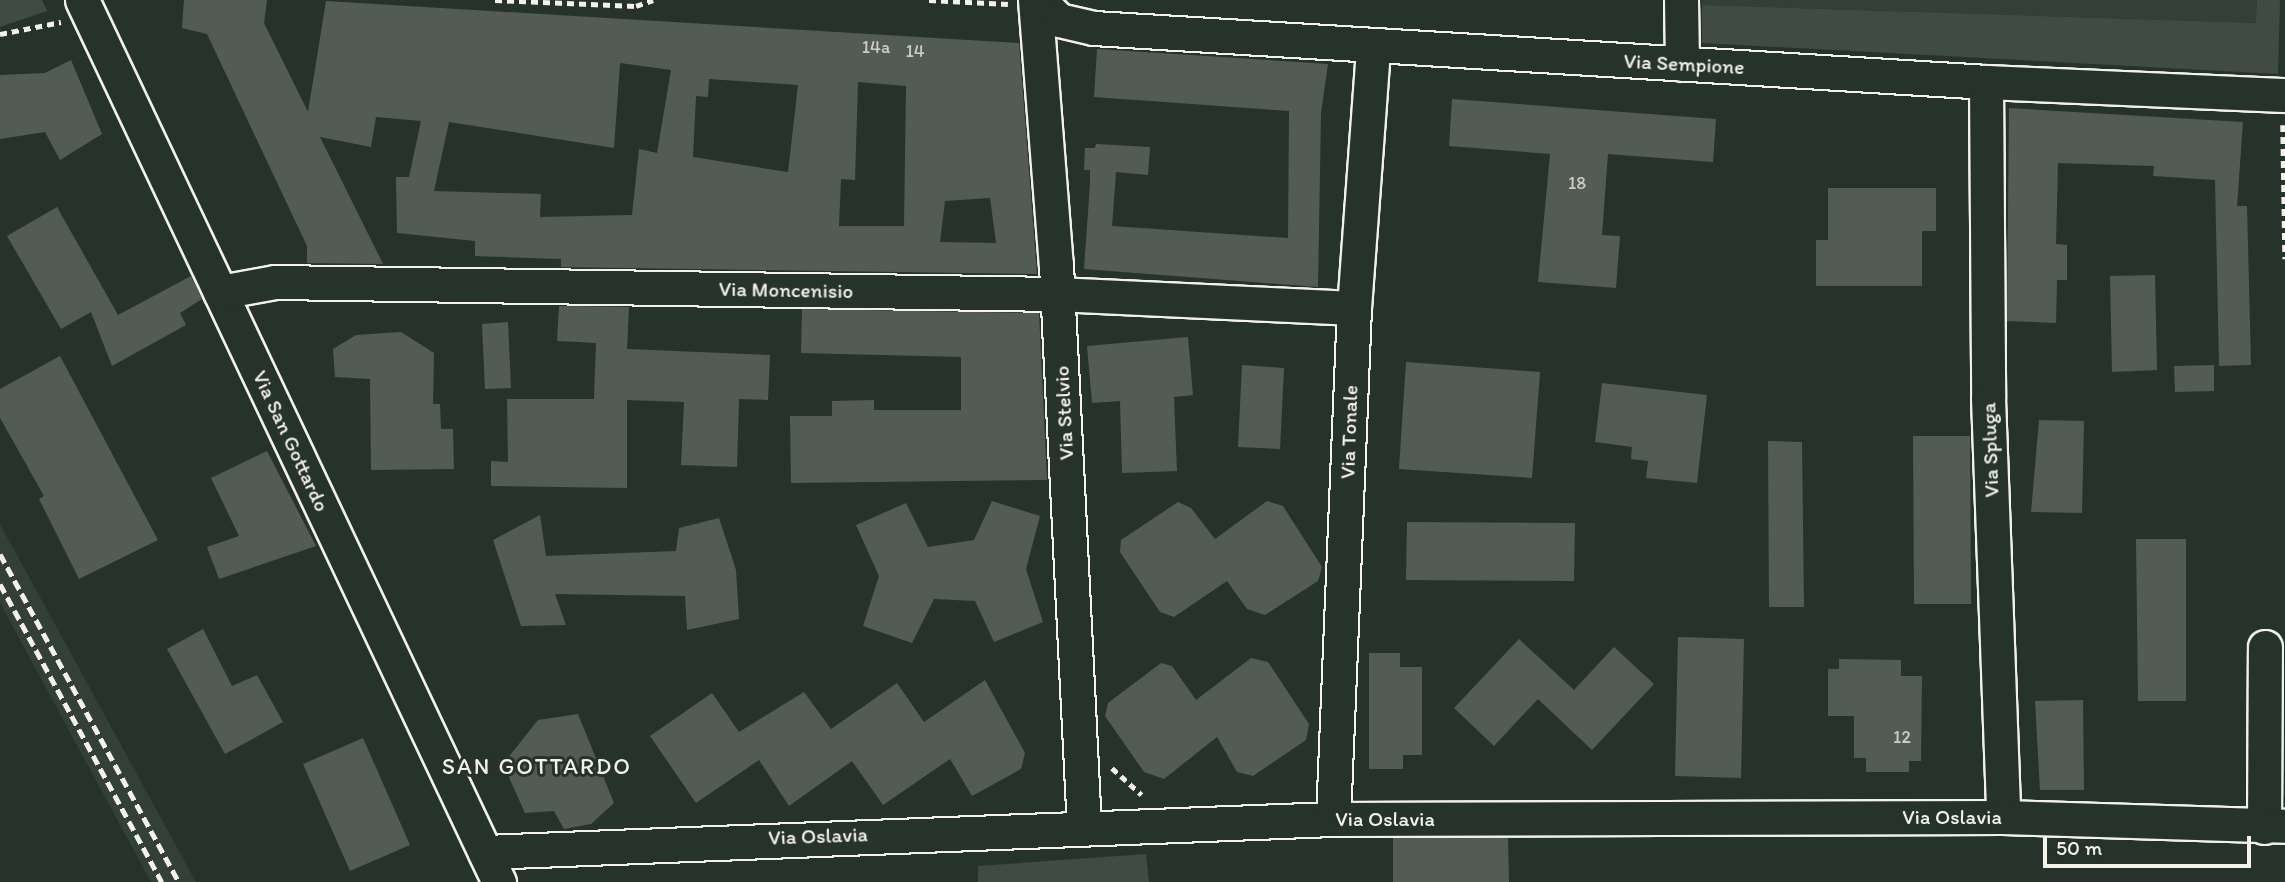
<!DOCTYPE html>
<style>
body{margin:0}
#map{position:relative;width:2285px;height:882px;overflow:hidden;background:#26332d;font-family:Itim,sans-serif}
div>[style]{position:absolute}
[style*='--x']{left:calc(var(--x)*1px);top:calc(var(--y)*1px);width:calc(var(--w)*1px);rotate:calc(var(--a)*1deg)}
.built>*{inset:0;background:#333f39}
.green>*{inset:0;background:#414b45}
.building>*{inset:0;background:#525c55}
.path>*{height:4.5px;margin-top:-2.25px;transform-origin:0;background:repeating-linear-gradient(90deg,#f4f1e8 0 7px,transparent 0 12px)}
.roads{filter:drop-shadow(2px 0 #f4f1e8) drop-shadow(-2px 0 #f4f1e8) drop-shadow(0 2px #f4f1e8) drop-shadow(0 -2px #f4f1e8)}
.minor>*{height:33px;margin:-16.5px;padding:0 16.5px;transform-origin:16.5px;border-radius:16.5px;background:#26332d}
.rail>*{height:5px;margin-top:-2.5px;transform-origin:0;background:repeating-linear-gradient(90deg,#f4f1e8 0 10px,transparent 0 15px)}
span{translate:-50% -50%;white-space:nowrap;text-align:center;line-height:1.15;-webkit-text-stroke:6px #26332d;paint-order:stroke}
.number-label{font-size:18px;color:#ccccc3}
.number-label span{-webkit-text-stroke-width:0}
.street-label{font-size:21px;color:#f4f1e8}
.neighbourhood-label{font-size:23px;color:#f4f1e8;letter-spacing:2px}
.scale{position:absolute;left:2043px;top:836px;width:208px;height:32px;box-sizing:border-box;border:4px solid #f4f1e8;border-top:0;padding-left:9px;font-size:21px;line-height:24px;white-space:nowrap;color:#f4f1e8;-webkit-text-stroke:5px #26332d;paint-order:stroke}
</style>
<div id="map">
<div class="built">
<div style="clip-path:polygon(1702px 0,2257px 0,2257px 23px,1702px 5px)"></div>
<div style="clip-path:polygon(0 524px,196px 882px,151px 882px,0 603px)"></div>
</div>
<div class="green">
<div style="clip-path:polygon(0 0,42px 0,47px 11px,0 27px)"></div>
<div style="clip-path:polygon(2257px 0,2280px 0,2278px 74px,1702px 43px,1702px 5px,2256px 23px)"></div>
<div style="clip-path:polygon(1146px 854px,1149px 882px,978px 882px,978px 866px)"></div>
</div>
<div class="building">
<div style="clip-path:polygon(evenodd,184px 0,267px 0,264px 23px,308px 112px,326px 1px,1019px 43px,1037px 274px,561px 267px,561px 259px,475px 256px,475px 241px,397px 233px,396px 177px,409px 177px,421px 121px,376px 117px,371px 147px,320px 137px,383px 264px,307px 263px,307px 246px,207px 34px,182px 28px,184px 0,620px 63px,671px 70px,657px 153px,639px 149px,632px 215px,540px 217px,541px 194px,434px 191px,449px 122px,614px 148px,620px 63px,184px 0,709px 79px,798px 85px,788px 172px,693px 157px,696px 96px,708px 97px,709px 79px,184px 0,858px 82px,906px 86px,904px 226px,839px 226px,841px 179px,855px 180px,858px 82px,184px 0,990px 198px,996px 243px,940px 242px,945px 201px,990px 198px)"></div>
<div style="clip-path:polygon(1097px 49px,1328px 64px,1321px 113px,1318px 287px,1084px 269px,1090px 184px,1090px 170px,1084px 170px,1085px 148px,1095px 148px,1096px 144px,1150px 147px,1148px 175px,1116px 172px,1112px 226px,1288px 238px,1289px 111px,1094px 97px)"></div>
<div style="clip-path:polygon(71px 60px,102px 134px,60px 160px,45px 132px,0 139px,0 75px,45px 73px)"></div>
<div style="clip-path:polygon(1452px 99px,1716px 119px,1713px 162px,1608px 154px,1602px 235px,1620px 236px,1616px 288px,1538px 282px,1550px 154px,1449px 146px)"></div>
<div style="clip-path:polygon(2009px 108px,2243px 122px,2237px 206px,2247px 206px,2251px 365px,2219px 366px,2215px 180px,2153px 176px,2154px 166px,2058px 163px,2056px 244px,2067px 245px,2067px 280px,2057px 280px,2056px 323px,2007px 321px)"></div>
<div style="clip-path:polygon(1828px 188px,1936px 188px,1936px 231px,1922px 231px,1922px 286px,1816px 286px,1816px 240px,1828px 240px)"></div>
<div style="clip-path:polygon(57px 207px,118px 315px,191px 276px,202px 299px,180px 313px,186px 325px,112px 366px,91px 312px,61px 329px,7px 236px)"></div>
<div style="clip-path:polygon(2155px 275px,2157px 370px,2112px 372px,2110px 276px)"></div>
<div style="clip-path:polygon(559px 306px,629px 307px,627px 349px,770px 355px,768px 400px,739px 399px,737px 467px,681px 465px,684px 402px,627px 400px,627px 488px,491px 486px,491px 461px,508px 462px,507px 399px,594px 399px,596px 343px,557px 341px)"></div>
<div style="clip-path:polygon(802px 309px,1039px 313px,1047px 480px,791px 483px,790px 416px,832px 416px,832px 401px,874px 400px,874px 410px,961px 410px,961px 357px,801px 353px)"></div>
<div style="clip-path:polygon(508px 322px,511px 388px,485px 389px,482px 324px)"></div>
<div style="clip-path:polygon(401px 332px,434px 353px,433px 404px,440px 404px,441px 429px,453px 429px,454px 469px,371px 470px,370px 379px,335px 377px,333px 349px,356px 335px)"></div>
<div style="clip-path:polygon(1188px 337px,1193px 395px,1174px 397px,1177px 471px,1122px 473px,1120px 401px,1092px 403px,1087px 346px)"></div>
<div style="clip-path:polygon(60px 356px,158px 540px,79px 579px,39px 499px,44px 496px,0 418px,0 389px)"></div>
<div style="clip-path:polygon(1406px 362px,1540px 372px,1532px 478px,1399px 469px)"></div>
<div style="clip-path:polygon(1242px 365px,1284px 368px,1280px 449px,1238px 447px)"></div>
<div style="clip-path:polygon(2214px 365px,2214px 391px,2175px 392px,2174px 366px)"></div>
<div style="clip-path:polygon(1602px 383px,1707px 395px,1697px 483px,1646px 478px,1648px 461px,1631px 459px,1632px 447px,1595px 442px)"></div>
<div style="clip-path:polygon(2039px 420px,2084px 421px,2082px 513px,2031px 512px)"></div>
<div style="clip-path:polygon(1913px 436px,1970px 436px,1971px 604px,1914px 604px)"></div>
<div style="clip-path:polygon(1768px 441px,1802px 442px,1804px 607px,1769px 607px)"></div>
<div style="clip-path:polygon(267px 451px,316px 546px,219px 579px,207px 547px,239px 536px,211px 478px)"></div>
<div style="clip-path:polygon(992px 501px,1040px 516px,1026px 569px,1043px 622px,994px 642px,975px 601px,934px 599px,912px 643px,863px 626px,879px 576px,856px 525px,906px 503px,928px 547px,974px 540px)"></div>
<div style="clip-path:polygon(1267px 501px,1283px 506px,1322px 567px,1318px 581px,1265px 615px,1247px 609px,1227px 581px,1174px 617px,1160px 612px,1120px 552px,1121px 540px,1178px 502px,1191px 508px,1215px 539px)"></div>
<div style="clip-path:polygon(540px 515px,546px 556px,676px 551px,679px 528px,719px 518px,736px 570px,739px 619px,687px 630px,685px 596px,555px 594px,566px 625px,521px 626px,493px 540px)"></div>
<div style="clip-path:polygon(1407px 522px,1575px 523px,1574px 581px,1406px 580px)"></div>
<div style="clip-path:polygon(2136px 539px,2186px 539px,2186px 701px,2138px 701px)"></div>
<div style="clip-path:polygon(203px 629px,232px 686px,257px 675px,283px 722px,225px 754px,167px 649px)"></div>
<div style="clip-path:polygon(1678px 637px,1744px 639px,1741px 778px,1675px 776px)"></div>
<div style="clip-path:polygon(1519px 639px,1574px 690px,1614px 647px,1654px 684px,1592px 750px,1538px 699px,1494px 746px,1454px 708px)"></div>
<div style="clip-path:polygon(1369px 653px,1400px 653px,1400px 667px,1422px 667px,1422px 755px,1403px 755px,1403px 769px,1369px 769px)"></div>
<div style="clip-path:polygon(1251px 658px,1268px 662px,1309px 724px,1306px 740px,1253px 776px,1237px 772px,1217px 737px,1164px 779px,1144px 772px,1105px 716px,1108px 703px,1161px 663px,1172px 666px,1196px 700px)"></div>
<div style="clip-path:polygon(1839px 659px,1901px 660px,1901px 676px,1922px 676px,1921px 761px,1909px 761px,1909px 772px,1866px 772px,1866px 758px,1854px 758px,1854px 716px,1828px 716px,1828px 669px,1839px 669px)"></div>
<div style="clip-path:polygon(985px 680px,1025px 753px,1021px 769px,972px 796px,950px 759px,883px 805px,852px 761px,789px 806px,759px 760px,696px 803px,650px 736px,712px 693px,739px 732px,804px 692px,831px 729px,897px 683px,924px 722px)"></div>
<div style="clip-path:polygon(2083px 700px,2084px 790px,2040px 790px,2035px 701px)"></div>
<div style="clip-path:polygon(578px 714px,614px 803px,591px 824px,564px 829px,554px 811px,525px 813px,503px 764px,538px 720px)"></div>
<div style="clip-path:polygon(363px 738px,410px 845px,350px 871px,303px 764px)"></div>
<div style="clip-path:polygon(1393px 838px,1508px 838px,1509px 882px,1393px 882px)"></div>
</div>
<div class="path">
<div style="--x:495;--y:0;--w:141;--a:2.4"></div>
<div style="--x:636;--y:6;--w:18;--a:-19"></div>
<div style="--x:929;--y:0;--w:79;--a:2.9"></div>
<div style="--x:0;--y:34;--w:62;--a:-11.1"></div>
<div style="--x:2283;--y:125;--w:134;--a:89.1"></div>
<div style="--x:1112;--y:768;--w:40;--a:42"></div>
</div>
<div class="roads">
<div class="minor">
<div style="--x:82;--y:0;--w:976;--a:64.7"></div>
<div style="--x:1035;--y:0;--w:266;--a:85.5"></div>
<div style="--x:1056;--y:265;--w:563;--a:87.15"></div>
<div style="--x:1039;--y:0;--w:28;--a:45"></div>
<div style="--x:1059;--y:20;--w:36;--a:13"></div>
<div style="--x:1094;--y:28;--w:894;--a:3.46"></div>
<div style="--x:1986;--y:82;--w:299;--a:2.5"></div>
<div style="--x:1681;--y:0;--w:64;--a:89.1"></div>
<div style="--x:1986;--y:82;--w:316;--a:89.6"></div>
<div style="--x:1988;--y:398;--w:419;--a:87.9"></div>
<div style="--x:220;--y:292;--w:56;--a:-10.3"></div>
<div style="--x:275;--y:282;--w:782;--a:0.88"></div>
<div style="--x:1057;--y:294;--w:297;--a:2.7"></div>
<div style="--x:1333;--y:819;--w:511;--a:-87.65"></div>
<div style="--x:1354;--y:308;--w:262;--a:-85.8"></div>
<div style="--x:2264;--y:827;--w:180;--a:-89.7"></div>
<div style="--x:485;--y:852;--w:849;--a:-2.23"></div>
<div style="--x:1333;--y:819;--w:670;--a:-0.17"></div>
<div style="--x:2003;--y:817;--w:282;--a:1.8"></div>
</div>
</div>
<div class="rail">
<div style="--x:0;--y:554;--w:374;--a:61.4"></div>
<div style="--x:0;--y:584;--w:339;--a:61.5"></div>
</div>
<div class="number-label">
<span style="left:876px;top:47px">14a</span>
<span style="left:915px;top:51px">14</span>
<span style="left:1577px;top:183px">18</span>
<span style="left:1902px;top:737px">12</span>
</div>
<div class="street-label">
<span style="left:1684px;top:64px;rotate:3deg">Via Sempione</span>
<span style="left:786px;top:290px;rotate:1deg">Via Moncenisio</span>
<span style="left:1064px;top:413px;rotate:-93deg">Via Stelvio</span>
<span style="left:1349px;top:432px;rotate:-88deg">Via Tonale</span>
<span style="left:291px;top:441px;rotate:65deg">Via San Gottardo</span>
<span style="left:1990px;top:450px;rotate:-92deg">Via Spluga</span>
<span style="left:1952px;top:817px">Via Oslavia</span>
<span style="left:1385px;top:819px">Via Oslavia</span>
<span style="left:818px;top:836px;rotate:-2deg">Via Oslavia</span>
</div>
<div class="neighbourhood-label">
<span style="left:537px;top:766px">SAN GOTTARDO</span>
</div>
<div class="scale">50 m</div>
</div>
